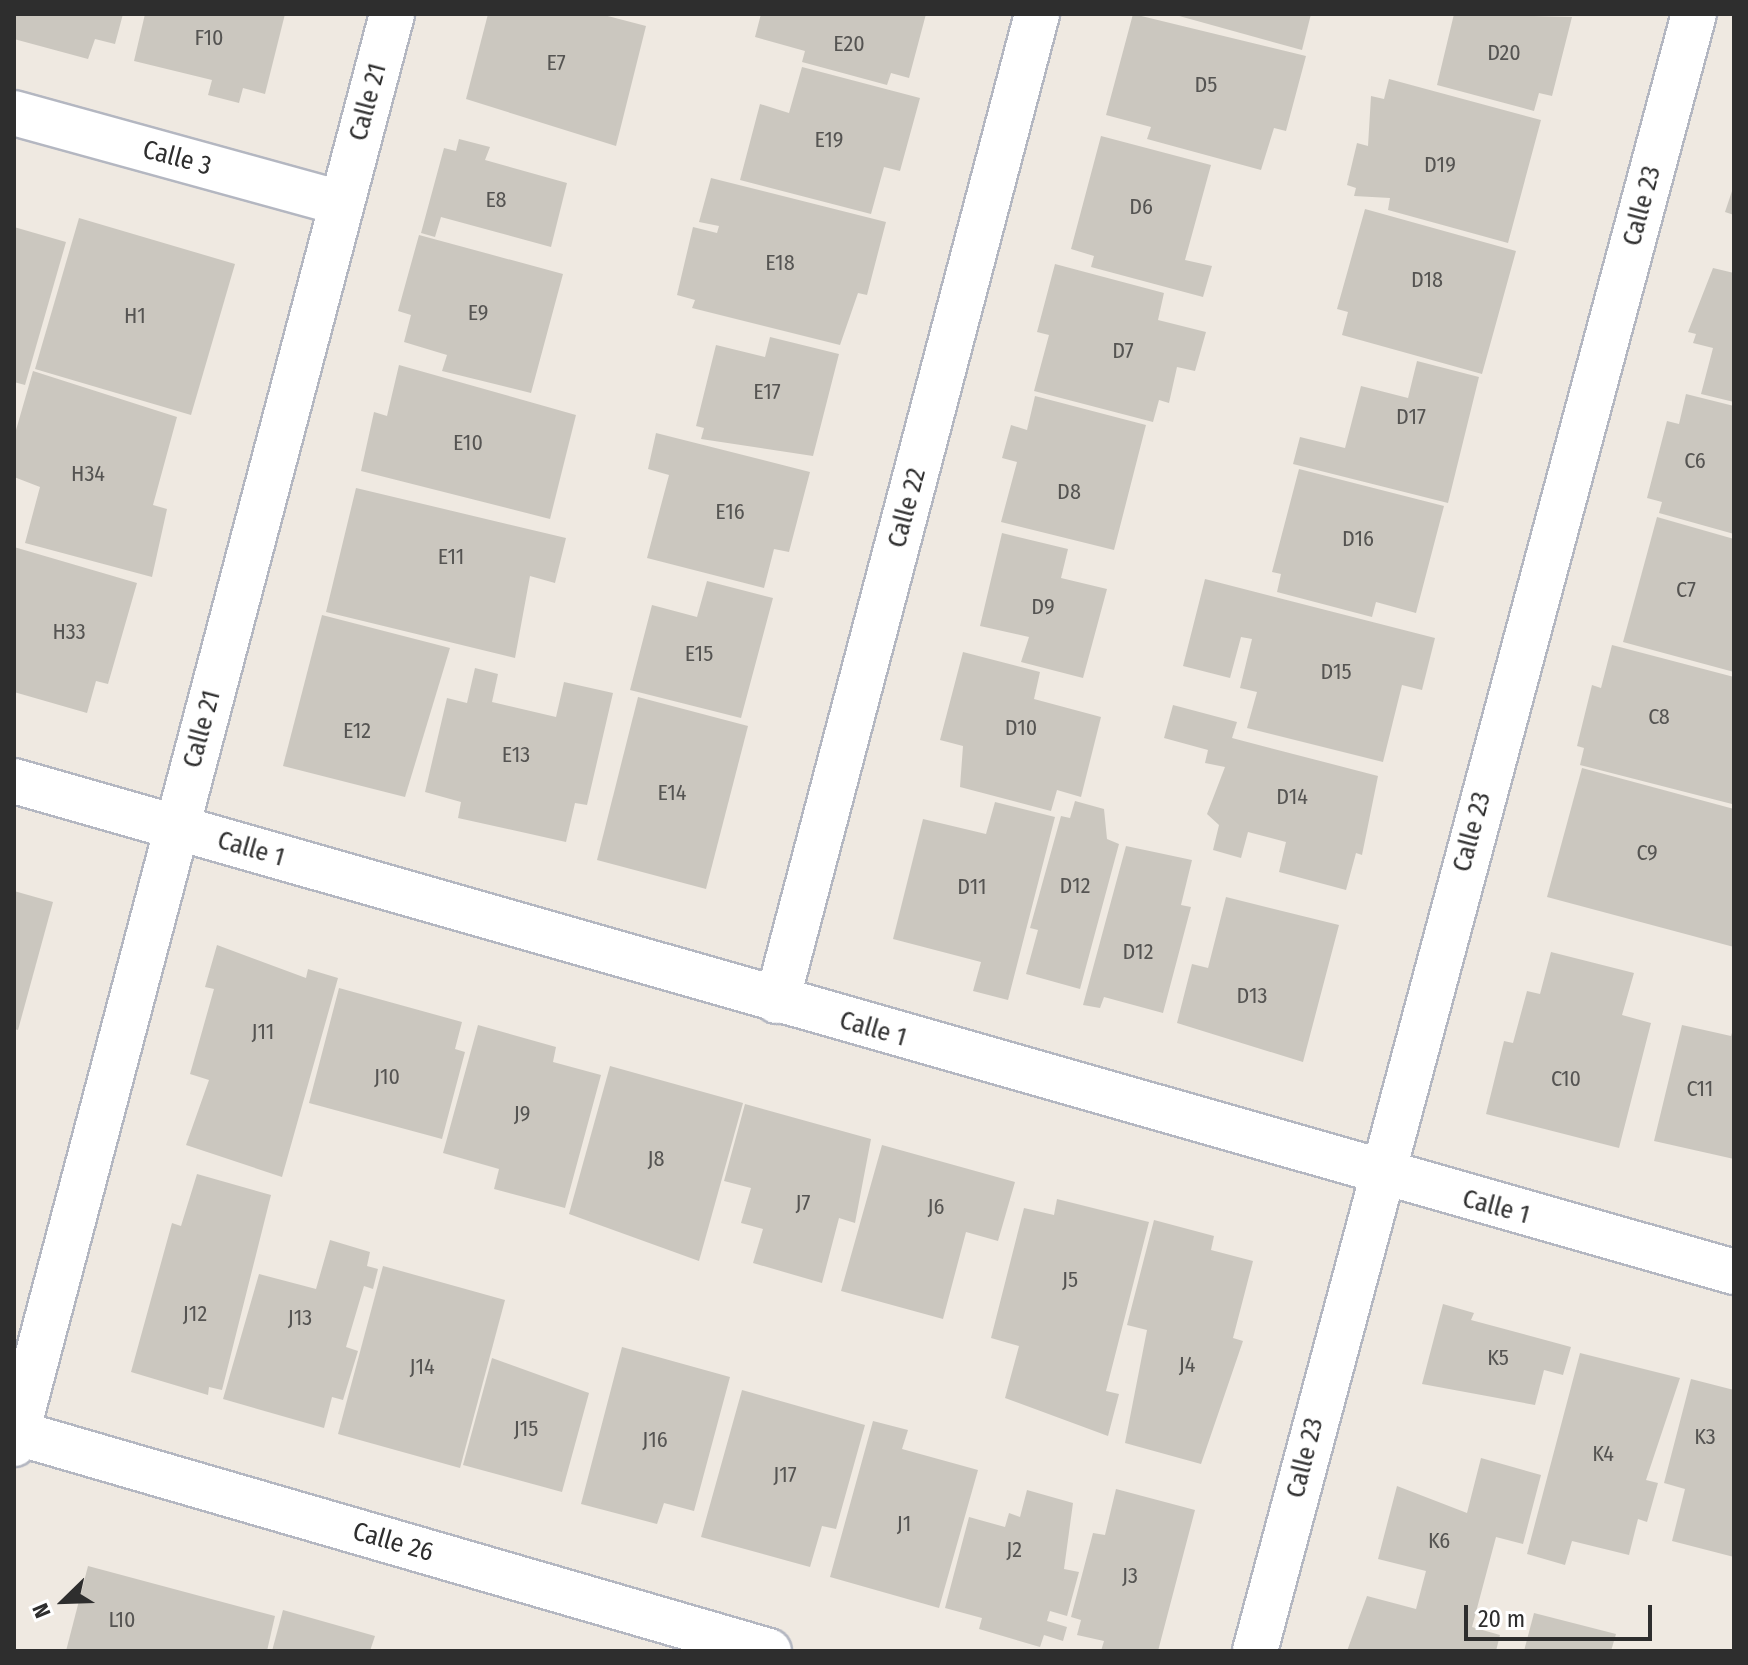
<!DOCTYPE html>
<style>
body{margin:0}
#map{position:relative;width:1748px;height:1665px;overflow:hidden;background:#efe9e1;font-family:"Fira Sans Condensed",sans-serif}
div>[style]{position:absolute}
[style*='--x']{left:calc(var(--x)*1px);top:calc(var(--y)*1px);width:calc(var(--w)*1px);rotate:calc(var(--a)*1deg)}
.building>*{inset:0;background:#cbc7bf}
.roads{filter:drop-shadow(2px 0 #b4b7c1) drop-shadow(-2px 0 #b4b7c1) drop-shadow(0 2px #b4b7c1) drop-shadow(0 -2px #b4b7c1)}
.minor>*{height:44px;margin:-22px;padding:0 22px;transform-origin:22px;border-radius:22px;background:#fff}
span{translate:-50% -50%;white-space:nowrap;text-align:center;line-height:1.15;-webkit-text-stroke:8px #fff;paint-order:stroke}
.number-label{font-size:22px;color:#555452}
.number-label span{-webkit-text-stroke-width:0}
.street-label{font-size:26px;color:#2e2e2e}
.frame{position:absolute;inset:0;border:16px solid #2e2e2e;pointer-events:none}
.north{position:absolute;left:24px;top:1561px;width:80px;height:80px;-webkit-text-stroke:6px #fff;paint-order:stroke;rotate:247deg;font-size:22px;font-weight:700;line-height:32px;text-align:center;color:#2e2e2e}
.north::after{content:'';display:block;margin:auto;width:28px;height:36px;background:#2e2e2e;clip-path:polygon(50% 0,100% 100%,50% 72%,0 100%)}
.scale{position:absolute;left:1464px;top:1605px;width:188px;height:36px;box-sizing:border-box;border:4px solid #2e2e2e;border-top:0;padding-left:10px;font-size:24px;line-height:28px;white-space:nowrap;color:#2e2e2e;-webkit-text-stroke:6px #fff;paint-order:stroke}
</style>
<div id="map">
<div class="building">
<div style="clip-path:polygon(14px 14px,123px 14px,115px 44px,95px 39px,88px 59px,14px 39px)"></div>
<div style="clip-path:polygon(145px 14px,285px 14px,265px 94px,243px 88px,239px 103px,208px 95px,212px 80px,134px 61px)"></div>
<div style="clip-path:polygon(488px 14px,600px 14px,646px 26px,616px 146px,466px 99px)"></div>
<div style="clip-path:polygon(761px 14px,926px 14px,909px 78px,891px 73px,887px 85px,802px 62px,805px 51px,755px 37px)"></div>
<div style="clip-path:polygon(1133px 14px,1306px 56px,1286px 131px,1274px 128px,1261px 170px,1147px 139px,1151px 127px,1106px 115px)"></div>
<div style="clip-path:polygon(1172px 14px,1311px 14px,1302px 50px)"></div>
<div style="clip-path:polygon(1454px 14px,1572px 17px,1552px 96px,1539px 93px,1534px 111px,1437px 85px)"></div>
<div style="clip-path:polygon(802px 67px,920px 98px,900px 171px,884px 167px,871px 214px,740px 180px,760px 104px,789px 113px)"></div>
<div style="clip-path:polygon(1389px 79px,1541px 120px,1508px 243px,1388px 210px,1390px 198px,1354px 196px,1356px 188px,1347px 185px,1357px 143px,1368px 146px,1371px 96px,1384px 99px)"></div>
<div style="clip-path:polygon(1101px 136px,1211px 165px,1185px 260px,1212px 266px,1203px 297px,1091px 267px,1094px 256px,1071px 249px)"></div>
<div style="clip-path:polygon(459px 139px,490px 147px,485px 160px,567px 183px,551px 247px,441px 217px,435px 237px,421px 233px,444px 148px,456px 151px)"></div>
<div style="clip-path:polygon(711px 178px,886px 222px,867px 295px,858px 293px,840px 345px,692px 308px,695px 300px,677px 295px,693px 227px,717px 233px,719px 226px,699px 222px)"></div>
<div style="clip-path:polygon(1734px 185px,1734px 215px,1725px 212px)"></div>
<div style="clip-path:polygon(1365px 209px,1516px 251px,1482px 374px,1342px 335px,1348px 312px,1337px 309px)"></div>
<div style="clip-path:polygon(79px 218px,235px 264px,191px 415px,35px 369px)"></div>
<div style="clip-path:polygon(14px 227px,66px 242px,25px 385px,14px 382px)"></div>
<div style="clip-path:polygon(419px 235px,563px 274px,531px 393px,442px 371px,447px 355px,404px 342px,411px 315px,398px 311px)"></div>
<div style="clip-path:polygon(1055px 264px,1164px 293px,1158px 320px,1206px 332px,1195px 371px,1177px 367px,1169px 403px,1159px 400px,1153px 422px,1034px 391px,1049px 335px,1037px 332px)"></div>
<div style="clip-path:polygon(1713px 268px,1734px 273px,1734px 402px,1701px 394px,1713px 348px,1693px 343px,1696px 334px,1688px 332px)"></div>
<div style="clip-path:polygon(770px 337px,839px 354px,813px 456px,701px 439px,704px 428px,696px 426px,716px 345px,765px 357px)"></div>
<div style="clip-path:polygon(1417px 361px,1479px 377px,1448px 503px,1293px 464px,1300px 437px,1345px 448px,1361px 386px,1408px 398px)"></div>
<div style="clip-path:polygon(399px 365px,576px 415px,550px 519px,361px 471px,374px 412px,387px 416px)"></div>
<div style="clip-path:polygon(33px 371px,177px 417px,153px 505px,167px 509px,152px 577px,25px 543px,40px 487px,14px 477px,14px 437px)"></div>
<div style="clip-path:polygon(1686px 394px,1734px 406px,1734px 534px,1659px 513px,1662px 502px,1647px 498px,1667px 421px,1679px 424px)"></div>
<div style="clip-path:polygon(1035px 396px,1146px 425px,1114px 550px,1001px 522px,1017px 462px,1002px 458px,1011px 425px,1027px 430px)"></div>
<div style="clip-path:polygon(656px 433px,810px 472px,789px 552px,774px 549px,764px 588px,647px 558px,669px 475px,648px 469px)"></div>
<div style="clip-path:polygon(1299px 469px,1444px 506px,1416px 613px,1376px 602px,1372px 617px,1277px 592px,1281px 574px,1272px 572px)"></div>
<div style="clip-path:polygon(356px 488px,566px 538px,555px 583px,530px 576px,515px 658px,326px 612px)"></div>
<div style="clip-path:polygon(1657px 517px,1734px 539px,1734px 672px,1623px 642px)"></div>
<div style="clip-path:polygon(1002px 533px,1068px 549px,1061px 578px,1107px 589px,1083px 678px,1021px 662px,1029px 637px,980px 626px)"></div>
<div style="clip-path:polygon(14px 547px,137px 583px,108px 684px,96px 681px,87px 713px,14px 692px)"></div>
<div style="clip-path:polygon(1205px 579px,1435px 638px,1422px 690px,1402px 685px,1383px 762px,1247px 728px,1257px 692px,1240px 688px,1252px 639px,1241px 637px,1230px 678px,1183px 666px)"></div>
<div style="clip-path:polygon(707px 581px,773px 598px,741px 718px,630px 690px,652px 605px,697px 617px)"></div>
<div style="clip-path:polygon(322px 615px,450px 648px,405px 797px,283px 766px)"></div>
<div style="clip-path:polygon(1612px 645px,1734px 677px,1732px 804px,1580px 765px,1584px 748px,1577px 746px,1592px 685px,1601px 688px)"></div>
<div style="clip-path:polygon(963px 652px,1040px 672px,1034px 699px,1101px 717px,1081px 797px,1057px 790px,1051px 811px,960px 787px,963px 746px,940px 740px)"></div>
<div style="clip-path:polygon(475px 668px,498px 674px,492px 702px,556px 717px,564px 682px,613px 693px,587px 805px,575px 803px,566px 842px,458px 818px,461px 802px,425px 792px,447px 698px,467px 703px)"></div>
<div style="clip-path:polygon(638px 697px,748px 726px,706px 889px,597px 860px)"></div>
<div style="clip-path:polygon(1173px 705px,1237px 722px,1232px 738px,1378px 776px,1362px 855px,1356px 853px,1346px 890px,1279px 872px,1286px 842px,1248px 832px,1241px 858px,1213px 850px,1219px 825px,1207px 814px,1225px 767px,1205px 763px,1208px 750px,1164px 738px)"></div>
<div style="clip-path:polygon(1582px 768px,1734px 809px,1734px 947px,1547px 897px)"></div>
<div style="clip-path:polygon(1075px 801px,1104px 809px,1107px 839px,1119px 844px,1080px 989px,1026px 974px,1038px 930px,1030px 928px,1061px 816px,1070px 818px)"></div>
<div style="clip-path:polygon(995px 802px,1055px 817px,1008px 1000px,973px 991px,981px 962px,893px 939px,923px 819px,986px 834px)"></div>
<div style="clip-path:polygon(1126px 846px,1192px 860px,1181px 905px,1191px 907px,1163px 1013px,1104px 997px,1100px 1008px,1083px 1005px)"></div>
<div style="clip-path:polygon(14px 891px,53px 902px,18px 1030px,14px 1029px)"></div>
<div style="clip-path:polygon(1226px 897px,1339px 925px,1303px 1062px,1177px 1023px,1192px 964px,1208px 968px)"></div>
<div style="clip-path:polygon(217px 945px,306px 978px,308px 969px,338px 978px,282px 1177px,186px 1145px,209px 1080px,190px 1074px,214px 989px,205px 987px)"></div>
<div style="clip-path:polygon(1551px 952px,1634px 973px,1622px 1015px,1651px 1023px,1619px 1148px,1486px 1114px,1504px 1041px,1513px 1043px,1527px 991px,1540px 994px)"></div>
<div style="clip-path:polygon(339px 988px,462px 1022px,455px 1049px,465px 1052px,442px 1139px,309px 1103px)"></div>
<div style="clip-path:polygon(478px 1025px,556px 1047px,553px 1062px,601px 1075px,565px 1208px,494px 1189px,499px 1169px,443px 1153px)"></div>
<div style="clip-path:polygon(1682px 1025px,1731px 1036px,1734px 1026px,1734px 1159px,1654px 1141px)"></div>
<div style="clip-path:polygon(610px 1066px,743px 1103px,699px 1261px,569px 1214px)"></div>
<div style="clip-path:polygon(745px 1104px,871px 1139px,855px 1223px,839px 1218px,822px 1283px,753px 1263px,763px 1229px,741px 1223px,751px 1188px,724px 1181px)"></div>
<div style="clip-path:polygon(882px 1145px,1015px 1182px,998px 1241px,966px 1232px,943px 1319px,841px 1291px)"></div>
<div style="clip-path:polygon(197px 1174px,271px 1195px,222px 1390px,209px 1387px,208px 1395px,131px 1372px,172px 1223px,181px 1226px)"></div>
<div style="clip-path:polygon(1057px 1199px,1149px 1222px,1106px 1391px,1119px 1394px,1108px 1436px,1005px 1398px,1019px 1346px,991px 1338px,1024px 1208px,1054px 1215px)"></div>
<div style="clip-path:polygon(1154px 1220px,1214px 1236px,1211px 1250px,1253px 1261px,1233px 1338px,1243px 1341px,1201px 1464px,1125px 1443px,1147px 1330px,1127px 1325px)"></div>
<div style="clip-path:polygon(330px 1240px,370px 1252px,367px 1266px,378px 1269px,373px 1289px,364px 1286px,346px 1347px,358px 1351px,343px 1400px,332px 1397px,324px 1428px,223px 1399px,259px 1274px,316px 1289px)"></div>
<div style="clip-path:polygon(383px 1266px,505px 1300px,460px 1468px,338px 1434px)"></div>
<div style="clip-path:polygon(1443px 1304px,1474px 1313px,1471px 1320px,1571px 1347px,1563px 1375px,1544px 1370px,1535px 1405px,1422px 1384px)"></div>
<div style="clip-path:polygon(622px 1347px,730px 1377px,694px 1511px,664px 1503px,657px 1524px,581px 1504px)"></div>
<div style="clip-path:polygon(1580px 1353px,1680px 1378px,1646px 1480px,1658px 1483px,1647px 1522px,1638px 1519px,1629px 1555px,1572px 1541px,1565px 1565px,1527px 1554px)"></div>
<div style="clip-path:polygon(492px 1358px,589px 1393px,562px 1492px,463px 1465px)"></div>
<div style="clip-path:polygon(1691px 1379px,1734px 1390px,1734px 1557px,1672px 1541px,1685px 1489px,1664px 1483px)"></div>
<div style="clip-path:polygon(742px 1390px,865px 1425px,836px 1529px,822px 1526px,810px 1567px,701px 1537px)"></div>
<div style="clip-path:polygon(873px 1421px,908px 1430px,902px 1449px,978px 1470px,939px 1608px,830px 1577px)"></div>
<div style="clip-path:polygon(1481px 1458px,1541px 1475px,1523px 1544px,1496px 1537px,1472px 1627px,1500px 1635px,1496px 1651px,1347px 1651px,1367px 1596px,1416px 1609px,1426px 1571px,1378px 1559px,1397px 1486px,1467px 1513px)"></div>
<div style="clip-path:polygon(1116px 1489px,1195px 1510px,1158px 1651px,1101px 1651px,1104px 1641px,1077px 1635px,1081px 1620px,1071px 1617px,1093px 1533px,1105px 1535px)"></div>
<div style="clip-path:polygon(1027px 1490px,1073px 1503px,1064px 1569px,1079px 1572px,1067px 1616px,1050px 1611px,1047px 1621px,1067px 1627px,1063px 1641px,1044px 1635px,1040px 1647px,979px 1629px,982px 1618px,945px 1608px,969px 1517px,1005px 1527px,1009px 1513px,1020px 1517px)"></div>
<div style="clip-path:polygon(88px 1566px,275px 1616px,267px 1651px,66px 1651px)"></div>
<div style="clip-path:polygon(283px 1610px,375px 1636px,370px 1651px,272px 1651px)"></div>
<div style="clip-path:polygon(1534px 1613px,1616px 1634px,1611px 1651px,1524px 1651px)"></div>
</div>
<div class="roads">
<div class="minor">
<div style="--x:14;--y:113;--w:339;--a:15.4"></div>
<div style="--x:14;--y:781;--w:1789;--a:15.93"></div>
<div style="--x:777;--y:1001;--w:1021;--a:-75.24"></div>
<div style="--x:14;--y:1432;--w:786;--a:16.18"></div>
<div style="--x:14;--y:1444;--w:1479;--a:-75.19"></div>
<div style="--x:1255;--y:1651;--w:1695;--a:-74.99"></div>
</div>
</div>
<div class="number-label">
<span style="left:209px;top:38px">F10</span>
<span style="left:849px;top:44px">E20</span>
<span style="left:1504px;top:53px">D20</span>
<span style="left:556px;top:63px">E7</span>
<span style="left:1206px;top:85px">D5</span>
<span style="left:829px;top:140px">E19</span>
<span style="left:1440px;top:165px">D19</span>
<span style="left:496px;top:200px">E8</span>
<span style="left:1141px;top:207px">D6</span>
<span style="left:780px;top:263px">E18</span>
<span style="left:1427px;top:280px">D18</span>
<span style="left:478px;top:313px">E9</span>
<span style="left:135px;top:316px">H1</span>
<span style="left:1123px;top:351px">D7</span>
<span style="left:767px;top:392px">E17</span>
<span style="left:1411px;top:417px">D17</span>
<span style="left:468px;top:443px">E10</span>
<span style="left:1695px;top:461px">C6</span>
<span style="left:88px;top:474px">H34</span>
<span style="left:1069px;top:492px">D8</span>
<span style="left:730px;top:512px">E16</span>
<span style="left:1358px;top:539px">D16</span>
<span style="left:451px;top:557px">E11</span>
<span style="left:1686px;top:590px">C7</span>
<span style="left:1043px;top:607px">D9</span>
<span style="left:69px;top:632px">H33</span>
<span style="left:699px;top:654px">E15</span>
<span style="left:1336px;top:672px">D15</span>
<span style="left:1659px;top:717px">C8</span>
<span style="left:1021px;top:728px">D10</span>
<span style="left:357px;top:731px">E12</span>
<span style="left:516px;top:755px">E13</span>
<span style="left:672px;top:793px">E14</span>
<span style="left:1292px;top:797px">D14</span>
<span style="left:1647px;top:853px">C9</span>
<span style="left:1075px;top:886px">D12</span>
<span style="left:972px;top:887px">D11</span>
<span style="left:1138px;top:952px">D12</span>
<span style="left:1252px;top:996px">D13</span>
<span style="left:263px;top:1032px">J11</span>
<span style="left:387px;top:1077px">J10</span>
<span style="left:1566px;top:1079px">C10</span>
<span style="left:1700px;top:1089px">C11</span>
<span style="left:522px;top:1114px">J9</span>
<span style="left:656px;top:1159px">J8</span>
<span style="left:803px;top:1203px">J7</span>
<span style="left:936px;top:1207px">J6</span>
<span style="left:1070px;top:1280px">J5</span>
<span style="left:195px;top:1314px">J12</span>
<span style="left:300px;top:1318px">J13</span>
<span style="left:1498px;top:1358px">K5</span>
<span style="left:1187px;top:1365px">J4</span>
<span style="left:422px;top:1367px">J14</span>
<span style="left:526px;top:1429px">J15</span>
<span style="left:1705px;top:1437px">K3</span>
<span style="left:655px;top:1440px">J16</span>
<span style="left:1603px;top:1454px">K4</span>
<span style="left:785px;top:1475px">J17</span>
<span style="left:904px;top:1524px">J1</span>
<span style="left:1439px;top:1541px">K6</span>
<span style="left:1014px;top:1550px">J2</span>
<span style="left:1130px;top:1576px">J3</span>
<span style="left:122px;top:1620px">L10</span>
</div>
<div class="street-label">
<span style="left:368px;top:102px;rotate:-75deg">Calle 21</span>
<span style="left:177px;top:158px;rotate:15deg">Calle 3</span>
<span style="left:1642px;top:206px;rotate:-75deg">Calle 23</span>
<span style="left:907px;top:508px;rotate:-75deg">Calle 22</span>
<span style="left:202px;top:729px;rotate:-75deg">Calle 21</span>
<span style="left:1472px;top:832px;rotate:-75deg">Calle 23</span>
<span style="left:251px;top:849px;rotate:16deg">Calle 1</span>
<span style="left:873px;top:1029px;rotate:16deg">Calle 1</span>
<span style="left:1496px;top:1207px;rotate:15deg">Calle 1</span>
<span style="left:1305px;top:1458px;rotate:-76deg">Calle 23</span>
<span style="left:393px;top:1542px;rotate:16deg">Calle 26</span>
</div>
<div class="frame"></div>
<div class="north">N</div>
<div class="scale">20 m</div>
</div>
